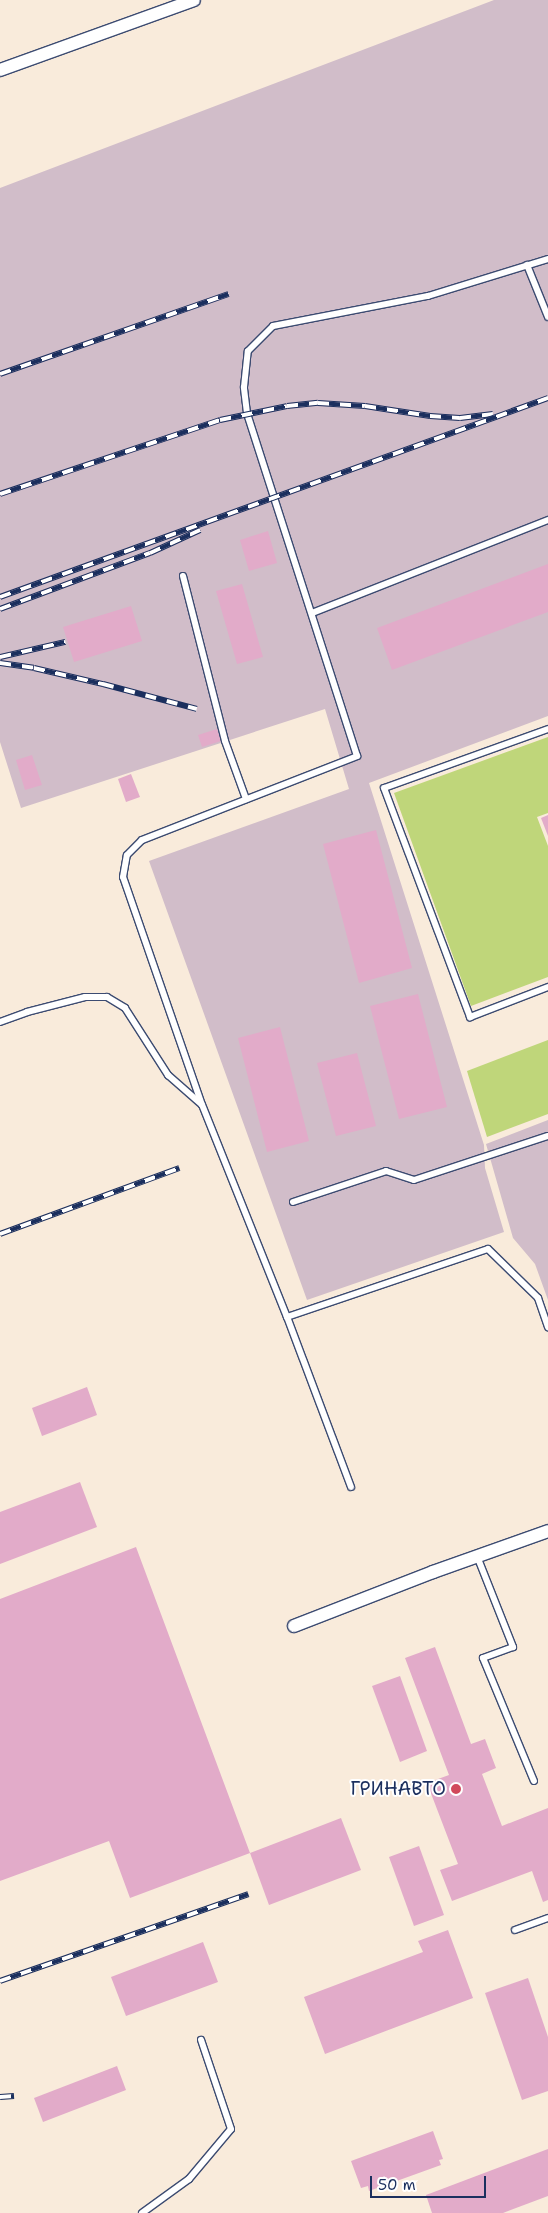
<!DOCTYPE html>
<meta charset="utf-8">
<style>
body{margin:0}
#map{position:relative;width:548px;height:2213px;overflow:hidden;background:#f9ebdb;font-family:"Shantell Sans",sans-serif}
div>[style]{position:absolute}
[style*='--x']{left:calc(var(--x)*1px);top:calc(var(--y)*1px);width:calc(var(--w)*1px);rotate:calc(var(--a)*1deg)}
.industrial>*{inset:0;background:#d1bdc9}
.green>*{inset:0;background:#bfd67a}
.building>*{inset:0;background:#e2abc9}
.roads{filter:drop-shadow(1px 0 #3c4b71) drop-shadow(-1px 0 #3c4b71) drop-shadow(0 1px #3c4b71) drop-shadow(0 -1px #3c4b71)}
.service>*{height:6px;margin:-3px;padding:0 3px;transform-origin:3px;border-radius:3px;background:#fff}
.minor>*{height:12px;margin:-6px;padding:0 6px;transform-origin:6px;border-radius:6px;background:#fff}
.rail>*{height:5.5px;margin-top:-2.75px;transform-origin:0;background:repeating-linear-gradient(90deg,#fff 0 11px,#1b2f5e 0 22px);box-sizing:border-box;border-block:1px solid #1b2f5e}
.dots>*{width:14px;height:14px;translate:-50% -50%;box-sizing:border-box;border:2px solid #fff;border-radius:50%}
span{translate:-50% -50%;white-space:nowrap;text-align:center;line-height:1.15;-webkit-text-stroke:4px #fff;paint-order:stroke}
.poi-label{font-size:19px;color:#1b2f5e}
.right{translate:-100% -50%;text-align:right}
.scale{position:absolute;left:370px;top:2176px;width:116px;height:22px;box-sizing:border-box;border:2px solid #1b2f5e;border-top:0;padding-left:6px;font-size:15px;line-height:18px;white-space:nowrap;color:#1b2f5e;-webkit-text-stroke:4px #fff;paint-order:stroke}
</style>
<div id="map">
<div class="industrial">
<div style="clip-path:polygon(494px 0,548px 0,548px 716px,369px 783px,484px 1145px,485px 1168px,504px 1232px,307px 1300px,149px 861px,349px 789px,325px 709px,21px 808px,0 742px,0 188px)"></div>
<div style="clip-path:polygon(548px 1120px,548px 1300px,535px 1264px,513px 1238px,486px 1144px)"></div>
</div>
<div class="green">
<div style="clip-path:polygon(548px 737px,548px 813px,537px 817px,548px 846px,548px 977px,471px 1006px,394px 793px)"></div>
<div style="clip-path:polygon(548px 1040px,548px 1114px,487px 1137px,467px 1071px)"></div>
</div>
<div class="building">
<div style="clip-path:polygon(268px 531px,277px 563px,249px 571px,240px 540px)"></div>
<div style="clip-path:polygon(548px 564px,548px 612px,392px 670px,377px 628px)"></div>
<div style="clip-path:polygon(242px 584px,263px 657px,237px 664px,216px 591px)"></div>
<div style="clip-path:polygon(131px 606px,142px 641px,74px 662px,63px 627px)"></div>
<div style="clip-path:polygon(217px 729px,221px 741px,202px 747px,198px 735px)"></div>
<div style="clip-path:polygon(32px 755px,42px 785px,25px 790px,16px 760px)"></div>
<div style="clip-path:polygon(131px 774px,140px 797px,126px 802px,118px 779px)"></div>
<div style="clip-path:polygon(548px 815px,548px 836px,541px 818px)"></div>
<div style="clip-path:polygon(376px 830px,412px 968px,359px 983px,323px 844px)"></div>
<div style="clip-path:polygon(418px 994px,447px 1107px,399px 1119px,370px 1006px)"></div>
<div style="clip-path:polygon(280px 1027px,309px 1141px,267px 1152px,238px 1038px)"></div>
<div style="clip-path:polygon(357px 1053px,376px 1126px,336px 1136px,317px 1063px)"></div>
<div style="clip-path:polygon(87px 1387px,97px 1415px,42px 1436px,32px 1408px)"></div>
<div style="clip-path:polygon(80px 1482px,97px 1527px,0 1564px,0 1512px)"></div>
<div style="clip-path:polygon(136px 1547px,250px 1853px,130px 1898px,109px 1841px,0 1881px,0 1599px)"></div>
<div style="clip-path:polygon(435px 1647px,471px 1744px,485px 1739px,496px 1768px,482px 1774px,502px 1826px,548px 1808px,548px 1900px,543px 1902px,532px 1871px,452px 1901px,440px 1870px,458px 1864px,427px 1783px,449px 1775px,405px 1658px)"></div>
<div style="clip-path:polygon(400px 1676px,427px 1751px,400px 1762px,372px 1686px)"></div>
<div style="clip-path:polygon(341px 1818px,361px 1870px,269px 1905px,250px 1853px)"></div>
<div style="clip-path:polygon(419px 1846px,444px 1915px,414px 1926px,389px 1857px)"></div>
<div style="clip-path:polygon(448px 1930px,473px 1998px,325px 2054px,304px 1997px,423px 1952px,418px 1941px)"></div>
<div style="clip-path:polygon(203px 1942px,218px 1982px,126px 2016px,111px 1977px)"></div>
<div style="clip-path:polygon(528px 1978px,548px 2037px,548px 2091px,522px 2100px,485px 1993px)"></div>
<div style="clip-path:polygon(117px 2066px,126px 2090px,43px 2122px,34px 2098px)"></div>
<div style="clip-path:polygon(433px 2131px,443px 2159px,439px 2160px,441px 2165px,369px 2191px,368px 2186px,361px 2188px,351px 2161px)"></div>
<div style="clip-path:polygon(548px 2149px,548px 2196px,503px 2213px,432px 2213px,426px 2195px)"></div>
</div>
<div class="roads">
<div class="service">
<div style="--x:527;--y:265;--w:56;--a:68"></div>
<div style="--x:183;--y:576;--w:170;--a:75.7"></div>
<div style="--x:225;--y:741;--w:62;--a:70.1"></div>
<div style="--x:312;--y:613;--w:254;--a:-21.5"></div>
<div style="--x:548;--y:729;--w:174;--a:160.2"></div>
<div style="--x:384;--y:788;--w:245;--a:69.4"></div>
<div style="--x:470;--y:1017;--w:84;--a:-21"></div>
<div style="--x:0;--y:1022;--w:29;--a:-20"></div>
<div style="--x:27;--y:1012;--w:60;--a:-14.5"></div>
<div style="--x:85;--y:997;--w:22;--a:0"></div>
<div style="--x:107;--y:997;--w:21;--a:31"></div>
<div style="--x:125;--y:1008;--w:80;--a:57.3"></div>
<div style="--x:168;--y:1075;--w:44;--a:41.3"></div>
<div style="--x:293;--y:1202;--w:98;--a:-18.4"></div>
<div style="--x:386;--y:1171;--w:29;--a:18"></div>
<div style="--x:414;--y:1180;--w:141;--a:-18.2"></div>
<div style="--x:287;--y:1317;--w:228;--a:-111.8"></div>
<div style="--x:202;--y:1105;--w:241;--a:-109.1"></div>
<div style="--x:123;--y:877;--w:22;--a:-80"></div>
<div style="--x:127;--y:855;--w:21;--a:-45"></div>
<div style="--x:142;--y:840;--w:231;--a:-21.3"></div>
<div style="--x:357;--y:756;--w:360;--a:-107.8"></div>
<div style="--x:247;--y:413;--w:26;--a:-97"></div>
<div style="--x:244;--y:387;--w:36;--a:-84"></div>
<div style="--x:248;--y:351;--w:35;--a:-45"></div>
<div style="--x:273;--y:326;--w:158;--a:-11"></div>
<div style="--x:428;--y:296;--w:126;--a:-17.1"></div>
<div style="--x:351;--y:1487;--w:182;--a:-110.6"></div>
<div style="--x:287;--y:1317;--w:212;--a:-18.7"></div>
<div style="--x:488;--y:1249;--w:70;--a:44.4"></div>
<div style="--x:538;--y:1298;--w:31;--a:71"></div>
<div style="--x:477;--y:1556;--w:98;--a:68.4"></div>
<div style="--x:513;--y:1647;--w:32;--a:160"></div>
<div style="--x:483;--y:1658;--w:133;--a:67.5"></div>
<div style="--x:515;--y:1930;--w:35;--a:-20"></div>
<div style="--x:142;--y:2213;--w:58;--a:-35.9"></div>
<div style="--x:189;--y:2179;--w:65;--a:-50"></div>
<div style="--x:231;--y:2129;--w:94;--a:-108.6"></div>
</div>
<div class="minor">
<div style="--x:0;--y:70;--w:206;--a:-19.8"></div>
<div style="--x:294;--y:1626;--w:149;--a:-21.2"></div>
<div style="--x:433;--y:1572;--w:122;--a:-19.6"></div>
</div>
</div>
<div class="rail">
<div style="--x:0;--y:374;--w:242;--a:-19.3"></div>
<div style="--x:0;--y:494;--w:232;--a:-18.6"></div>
<div style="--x:220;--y:420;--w:68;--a:-11.8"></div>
<div style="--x:287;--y:406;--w:31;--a:-6"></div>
<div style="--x:318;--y:403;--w:47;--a:3.7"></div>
<div style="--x:365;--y:406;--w:66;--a:8.7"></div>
<div style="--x:430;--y:416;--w:30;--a:4"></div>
<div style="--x:460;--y:418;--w:33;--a:-7"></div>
<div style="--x:0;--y:597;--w:583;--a:-19.96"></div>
<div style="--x:0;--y:609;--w:160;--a:-20.5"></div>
<div style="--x:150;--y:553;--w:55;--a:-24.7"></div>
<div style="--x:0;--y:657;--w:67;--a:-13"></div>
<div style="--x:0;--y:663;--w:34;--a:8"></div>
<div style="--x:34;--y:668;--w:71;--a:13.1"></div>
<div style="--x:103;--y:684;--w:97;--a:14.9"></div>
<div style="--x:0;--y:1234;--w:191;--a:-20.2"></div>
<div style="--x:0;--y:1981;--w:263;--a:-19.3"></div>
<div style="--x:0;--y:2097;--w:14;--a:-4"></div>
</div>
<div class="dots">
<div style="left:456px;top:1789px;background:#d1495b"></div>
</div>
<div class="poi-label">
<span class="right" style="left:446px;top:1789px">ГРИНАВТО</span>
</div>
<div class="scale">50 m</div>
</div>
